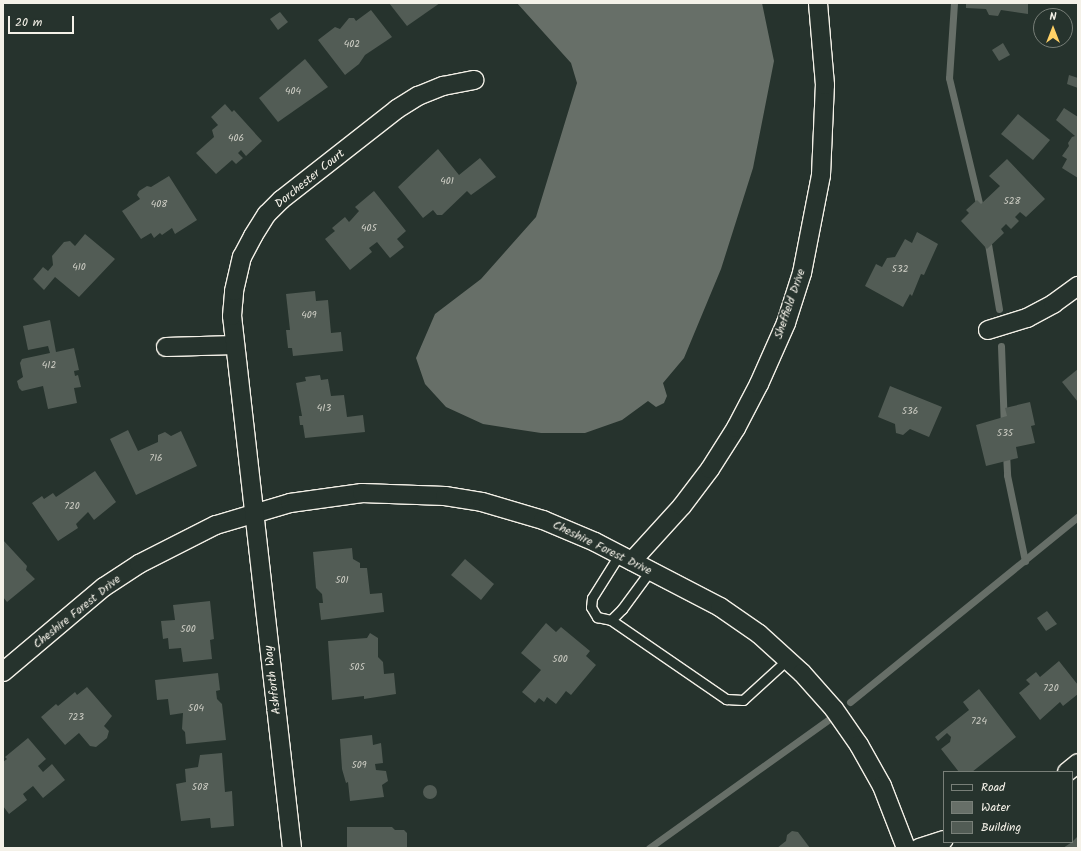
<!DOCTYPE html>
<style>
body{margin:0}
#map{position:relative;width:1081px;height:851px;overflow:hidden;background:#26332d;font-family:Kalam,sans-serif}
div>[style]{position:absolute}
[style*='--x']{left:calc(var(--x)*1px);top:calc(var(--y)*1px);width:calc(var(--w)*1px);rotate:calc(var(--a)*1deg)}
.water>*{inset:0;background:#676f68}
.stream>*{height:7px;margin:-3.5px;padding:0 3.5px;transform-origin:3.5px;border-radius:3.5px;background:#676f68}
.building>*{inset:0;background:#525c55}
.round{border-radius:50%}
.roads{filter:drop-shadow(1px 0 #f4f1e8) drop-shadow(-1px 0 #f4f1e8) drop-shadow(0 1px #f4f1e8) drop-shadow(0 -1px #f4f1e8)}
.service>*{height:9px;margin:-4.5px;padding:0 4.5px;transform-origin:4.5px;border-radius:4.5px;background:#26332d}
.minor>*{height:18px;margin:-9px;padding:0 9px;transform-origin:9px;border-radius:9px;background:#26332d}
span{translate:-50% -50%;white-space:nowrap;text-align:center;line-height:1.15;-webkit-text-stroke:3.5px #26332d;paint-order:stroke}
.number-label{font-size:10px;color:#ccccc3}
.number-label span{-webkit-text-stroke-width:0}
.street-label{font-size:12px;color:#f4f1e8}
.frame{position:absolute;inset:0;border:4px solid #f4f1e8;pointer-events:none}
.legend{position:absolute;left:943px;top:771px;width:130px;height:72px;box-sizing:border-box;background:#26332d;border:1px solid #787f78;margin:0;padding:5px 7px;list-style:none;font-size:12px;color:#f4f1e8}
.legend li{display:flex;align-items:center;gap:8px;height:20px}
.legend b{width:20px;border:1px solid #787f78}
.north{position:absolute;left:1033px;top:8px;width:40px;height:40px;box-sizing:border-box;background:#26332d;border:1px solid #787f78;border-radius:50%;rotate:0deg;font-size:11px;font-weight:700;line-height:16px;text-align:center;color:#f4f1e8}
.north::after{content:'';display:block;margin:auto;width:14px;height:18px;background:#ffd166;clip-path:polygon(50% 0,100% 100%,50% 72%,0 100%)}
.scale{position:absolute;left:8px;top:16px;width:66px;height:18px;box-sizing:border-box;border:2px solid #f4f1e8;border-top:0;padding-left:5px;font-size:12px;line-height:14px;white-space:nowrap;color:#f4f1e8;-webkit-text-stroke:3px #26332d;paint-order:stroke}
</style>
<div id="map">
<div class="water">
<div style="clip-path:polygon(517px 3px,762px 3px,774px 61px,753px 168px,721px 269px,684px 358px,663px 383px,667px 396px,664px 403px,656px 407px,648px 401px,622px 420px,585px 433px,541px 433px,483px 424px,446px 407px,425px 384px,416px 358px,435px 314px,481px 279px,536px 217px,577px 83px,571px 63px)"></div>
</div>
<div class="stream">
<div style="--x:954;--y:3;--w:75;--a:93.8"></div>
<div style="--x:949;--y:78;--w:137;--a:76.5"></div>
<div style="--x:987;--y:238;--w:72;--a:80.4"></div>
<div style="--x:1001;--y:346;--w:81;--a:87.9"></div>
<div style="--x:1006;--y:453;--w:22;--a:87"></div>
<div style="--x:1007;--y:475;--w:88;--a:78.2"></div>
<div style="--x:850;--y:702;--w:294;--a:-39.1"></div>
<div style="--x:649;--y:848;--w:221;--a:-35.6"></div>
</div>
<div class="building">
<div style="clip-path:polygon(389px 3px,440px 3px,407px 26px)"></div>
<div style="clip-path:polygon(966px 3px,1028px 3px,1028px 14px,1001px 10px,998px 16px,989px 15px,986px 9px,966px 8px)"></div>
<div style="clip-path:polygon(371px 10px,392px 37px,365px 55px,359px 64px,345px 75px,318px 40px,335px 27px,340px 29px,349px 18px,354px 18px,356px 21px)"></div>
<div style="clip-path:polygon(280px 12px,288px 22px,278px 30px,270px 19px)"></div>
<div style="clip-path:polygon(1003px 43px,1010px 55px,999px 61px,992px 50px)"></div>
<div style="clip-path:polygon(305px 59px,328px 87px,278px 122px,259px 98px)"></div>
<div style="clip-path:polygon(1069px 75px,1078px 78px,1078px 88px,1067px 84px)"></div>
<div style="clip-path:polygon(225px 104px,232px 112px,234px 110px,262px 141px,246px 156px,241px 150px,238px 153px,243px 158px,236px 164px,232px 160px,216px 174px,196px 153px,214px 137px,212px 130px,218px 125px,211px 117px)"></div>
<div style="clip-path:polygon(1064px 108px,1078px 117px,1078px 178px,1062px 168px,1067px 159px,1062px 156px,1069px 146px,1068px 143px,1072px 137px,1075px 136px,1056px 120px)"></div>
<div style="clip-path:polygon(1018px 114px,1050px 140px,1033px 160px,1001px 134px)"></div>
<div style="clip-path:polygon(438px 149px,459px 175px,480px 158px,496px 177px,471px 195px,467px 191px,442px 215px,437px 215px,433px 210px,423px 218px,398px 187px)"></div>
<div style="clip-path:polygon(1007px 159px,1045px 199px,1026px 217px,1020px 212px,1015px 217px,1019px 221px,1011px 229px,1006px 224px,1001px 229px,1004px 233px,987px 249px,961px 221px,969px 213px,966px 210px,977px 200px,981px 204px,1000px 186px,989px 176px)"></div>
<div style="clip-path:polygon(169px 176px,197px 220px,175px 234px,172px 228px,162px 235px,160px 233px,154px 238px,151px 233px,141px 239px,122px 211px,140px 199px,137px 195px,139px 191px,147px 186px,151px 187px)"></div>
<div style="clip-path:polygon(374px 191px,406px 231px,397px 239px,404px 247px,390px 258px,377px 242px,369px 248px,372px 252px,350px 270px,325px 239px,335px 231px,332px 228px,345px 217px,349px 222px,351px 220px,359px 211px,355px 207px)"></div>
<div style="clip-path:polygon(917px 232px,938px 244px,924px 275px,921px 274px,912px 296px,910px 294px,903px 307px,865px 286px,876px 264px,882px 267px,887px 258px,895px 257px,905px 239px,912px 243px)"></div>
<div style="clip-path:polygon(85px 234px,115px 259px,79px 297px,55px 277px,44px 290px,33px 279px,43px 267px,48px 271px,53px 265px,52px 256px,64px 242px,70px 241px,75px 246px)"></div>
<div style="clip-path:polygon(315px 291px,316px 301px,328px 300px,331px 333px,341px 332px,343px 351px,293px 356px,292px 348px,288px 348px,286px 330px,290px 330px,286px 294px)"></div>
<div style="clip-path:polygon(50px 320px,56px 352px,74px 348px,79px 370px,74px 371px,75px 376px,78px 375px,81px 387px,74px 388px,77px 403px,48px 409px,43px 386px,22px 391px,19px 388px,17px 381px,23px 377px,20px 363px,22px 359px,50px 353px,48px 346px,28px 350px,23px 326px)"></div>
<div style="clip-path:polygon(1078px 369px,1078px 402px,1062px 382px)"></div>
<div style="clip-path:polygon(320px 375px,321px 380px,328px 379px,331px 396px,344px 395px,347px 417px,363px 415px,365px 432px,305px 438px,303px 425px,300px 425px,299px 416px,302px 416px,296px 383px,306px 381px,305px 377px)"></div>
<div style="clip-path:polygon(890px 386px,942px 407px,929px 437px,910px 429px,903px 435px,896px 433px,895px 424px,878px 417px)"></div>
<div style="clip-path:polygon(1030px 402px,1035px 425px,1031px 426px,1035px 443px,1016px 447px,1018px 458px,986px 466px,976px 425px,1007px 416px,1005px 408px)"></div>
<div style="clip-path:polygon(128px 430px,138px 451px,158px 442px,158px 435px,165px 432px,171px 436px,181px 431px,197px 466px,136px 495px,110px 439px)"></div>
<div style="clip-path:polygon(95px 471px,116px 502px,94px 520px,88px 512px,76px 524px,78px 528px,58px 541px,32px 503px,42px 496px,44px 499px,53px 493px,56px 497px)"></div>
<div style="clip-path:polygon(3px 540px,27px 566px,26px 570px,35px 579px,7px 602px,3px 597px)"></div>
<div style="clip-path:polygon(352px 548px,353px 559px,360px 563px,360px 568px,367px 568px,370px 594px,382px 593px,384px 612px,321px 620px,319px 603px,323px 603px,322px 594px,316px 588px,313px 552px)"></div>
<div style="clip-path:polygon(465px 559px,494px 584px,481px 600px,451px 575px)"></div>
<div style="clip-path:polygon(210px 601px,214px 639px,210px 640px,212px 659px,183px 662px,181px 648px,169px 649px,168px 638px,163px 639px,161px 621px,175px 620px,173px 605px)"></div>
<div style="clip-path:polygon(1047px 611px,1057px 624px,1046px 631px,1037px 618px)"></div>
<div style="clip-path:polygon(546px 623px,556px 632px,561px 627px,590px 651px,586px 656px,596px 665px,571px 695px,566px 691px,556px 704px,547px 697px,544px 702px,539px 698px,535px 703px,522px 692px,541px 670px,521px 653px)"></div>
<div style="clip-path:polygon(370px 633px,378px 638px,378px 657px,383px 662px,384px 674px,394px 673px,396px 694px,364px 699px,364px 696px,332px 700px,328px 641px,367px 638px)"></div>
<div style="clip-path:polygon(1059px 661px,1078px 685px,1078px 694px,1063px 706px,1060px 702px,1040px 720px,1019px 693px,1030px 684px,1026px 680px,1036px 672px,1040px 677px)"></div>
<div style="clip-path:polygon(218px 673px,220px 690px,216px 691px,217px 699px,222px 704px,226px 740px,186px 744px,185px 732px,182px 729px,183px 713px,170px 715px,168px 699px,157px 700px,155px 680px)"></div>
<div style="clip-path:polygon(87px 687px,112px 716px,104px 726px,109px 731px,107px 738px,96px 747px,90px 746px,79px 733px,65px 745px,41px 717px,56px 704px,58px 706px,75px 692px,77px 695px)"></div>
<div style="clip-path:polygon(979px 689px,1016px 737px,972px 772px,959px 772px,941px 749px,950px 742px,951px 737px,947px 733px,938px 741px,935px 737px,969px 710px,963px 702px)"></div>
<div style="clip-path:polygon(372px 735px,373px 745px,381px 743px,383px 763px,375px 764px,376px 770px,386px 771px,388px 781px,382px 785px,384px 797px,350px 801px,348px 782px,346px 783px,342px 769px,340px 739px)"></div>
<div style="clip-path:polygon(28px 738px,46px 759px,38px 766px,43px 772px,52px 764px,65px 780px,43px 798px,33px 786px,23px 794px,27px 800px,9px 814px,3px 806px,3px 762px,7px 759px,5px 757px)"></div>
<div style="clip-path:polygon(222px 753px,225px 792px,232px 791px,234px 826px,211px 828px,210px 818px,181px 821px,176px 784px,186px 782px,185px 769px,198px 767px,200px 755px)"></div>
<div class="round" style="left:423px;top:785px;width:14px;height:14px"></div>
<div style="clip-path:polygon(347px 827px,392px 827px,395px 830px,404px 830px,407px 833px,407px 848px,347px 848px)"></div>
<div style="clip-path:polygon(792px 831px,798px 832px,810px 848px,777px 848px,786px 841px,787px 835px)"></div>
<div style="clip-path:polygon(1078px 836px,1078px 848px,1063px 848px,1072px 842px)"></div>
</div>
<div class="roads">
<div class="service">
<div style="--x:619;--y:555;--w:51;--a:122.1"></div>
<div style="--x:592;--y:598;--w:9;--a:96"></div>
<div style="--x:591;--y:607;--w:12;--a:59"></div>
<div style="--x:597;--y:617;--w:14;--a:12"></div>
<div style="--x:611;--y:620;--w:16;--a:-45"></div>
<div style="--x:622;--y:609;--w:47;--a:-53.6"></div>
<div style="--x:611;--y:620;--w:140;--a:34.5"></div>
<div style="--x:726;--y:699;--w:17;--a:3"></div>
<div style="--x:743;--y:700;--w:59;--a:-42.3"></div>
</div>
<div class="minor">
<div style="--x:988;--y:330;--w:41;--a:-17.1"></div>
<div style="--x:1027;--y:318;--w:30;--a:-28"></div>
<div style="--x:1053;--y:304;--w:31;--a:-36"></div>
<div style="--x:166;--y:347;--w:69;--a:-1.7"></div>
<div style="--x:632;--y:561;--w:74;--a:-47.7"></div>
<div style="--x:682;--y:506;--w:46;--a:-52.9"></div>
<div style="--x:710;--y:469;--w:49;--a:-57.6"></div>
<div style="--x:736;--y:428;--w:50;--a:-62.4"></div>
<div style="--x:759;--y:384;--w:67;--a:-66.1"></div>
<div style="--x:786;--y:323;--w:52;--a:-72.3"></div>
<div style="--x:802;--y:273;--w:100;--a:-79"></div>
<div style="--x:821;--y:175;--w:90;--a:-87.5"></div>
<div style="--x:825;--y:85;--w:82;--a:-94.9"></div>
<div style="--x:3;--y:672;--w:132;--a:-40.1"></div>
<div style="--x:104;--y:587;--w:42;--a:-33.3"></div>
<div style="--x:139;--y:564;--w:86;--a:-26.9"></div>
<div style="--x:216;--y:525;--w:77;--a:-16.6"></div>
<div style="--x:290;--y:503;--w:73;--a:-7.9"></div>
<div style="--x:362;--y:493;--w:83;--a:2.1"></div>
<div style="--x:445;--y:496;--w:37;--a:9"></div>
<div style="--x:482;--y:502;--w:64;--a:16.4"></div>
<div style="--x:543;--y:520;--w:56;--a:22.9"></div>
<div style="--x:595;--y:542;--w:141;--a:27.5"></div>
<div style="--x:720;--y:607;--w:47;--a:34.7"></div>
<div style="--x:759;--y:634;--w:58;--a:42.2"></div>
<div style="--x:802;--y:673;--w:48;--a:48.4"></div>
<div style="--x:834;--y:709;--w:44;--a:55.2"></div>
<div style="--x:859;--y:745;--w:47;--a:60.7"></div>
<div style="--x:882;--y:786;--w:66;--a:68.8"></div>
<div style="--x:1067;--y:772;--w:14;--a:-39"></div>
<div style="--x:292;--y:848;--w:535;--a:-96.43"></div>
<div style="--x:232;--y:316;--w:25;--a:-85"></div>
<div style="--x:234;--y:291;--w:35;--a:-77"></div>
<div style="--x:242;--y:257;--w:24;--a:-62"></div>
<div style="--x:253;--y:236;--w:26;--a:-58"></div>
<div style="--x:267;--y:214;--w:20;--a:-45"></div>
<div style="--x:281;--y:200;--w:147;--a:-38.1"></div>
<div style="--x:397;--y:109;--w:25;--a:-32"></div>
<div style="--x:418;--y:96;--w:27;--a:-22"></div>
<div style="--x:443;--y:86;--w:32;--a:-11"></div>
<div style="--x:919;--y:848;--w:26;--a:-18"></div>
</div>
</div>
<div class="number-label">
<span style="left:352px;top:45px">402</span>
<span style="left:293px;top:92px">404</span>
<span style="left:236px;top:139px">406</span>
<span style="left:447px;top:182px">401</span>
<span style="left:1012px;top:202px">528</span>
<span style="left:159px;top:205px">408</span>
<span style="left:369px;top:229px">405</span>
<span style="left:79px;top:268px">410</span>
<span style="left:900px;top:270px">532</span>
<span style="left:309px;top:316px">409</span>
<span style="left:49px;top:366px">412</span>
<span style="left:324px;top:409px">413</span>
<span style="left:910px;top:412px">536</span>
<span style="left:1005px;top:434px">535</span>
<span style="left:156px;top:459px">716</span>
<span style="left:72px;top:507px">720</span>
<span style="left:342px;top:581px">501</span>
<span style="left:188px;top:630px">500</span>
<span style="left:560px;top:660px">500</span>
<span style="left:357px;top:668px">505</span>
<span style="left:1051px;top:689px">720</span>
<span style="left:196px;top:709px">504</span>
<span style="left:76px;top:718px">723</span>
<span style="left:979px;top:722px">724</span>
<span style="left:359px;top:766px">509</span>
<span style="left:200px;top:788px">508</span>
</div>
<div class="street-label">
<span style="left:310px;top:179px;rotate:-39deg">Dorchester Court</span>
<span style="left:790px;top:304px;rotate:-71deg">Sheffield Drive</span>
<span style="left:602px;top:548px;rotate:26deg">Cheshire Forest Drive</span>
<span style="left:77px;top:612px;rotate:-39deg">Cheshire Forest Drive</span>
<span style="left:273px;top:680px;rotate:-97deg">Ashforth Way</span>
</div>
<div class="frame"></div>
<ul class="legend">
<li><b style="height:5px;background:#26332d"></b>Road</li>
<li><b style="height:11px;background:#676f68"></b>Water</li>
<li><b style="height:11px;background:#525c55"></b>Building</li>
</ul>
<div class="north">N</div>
<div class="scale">20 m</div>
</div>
